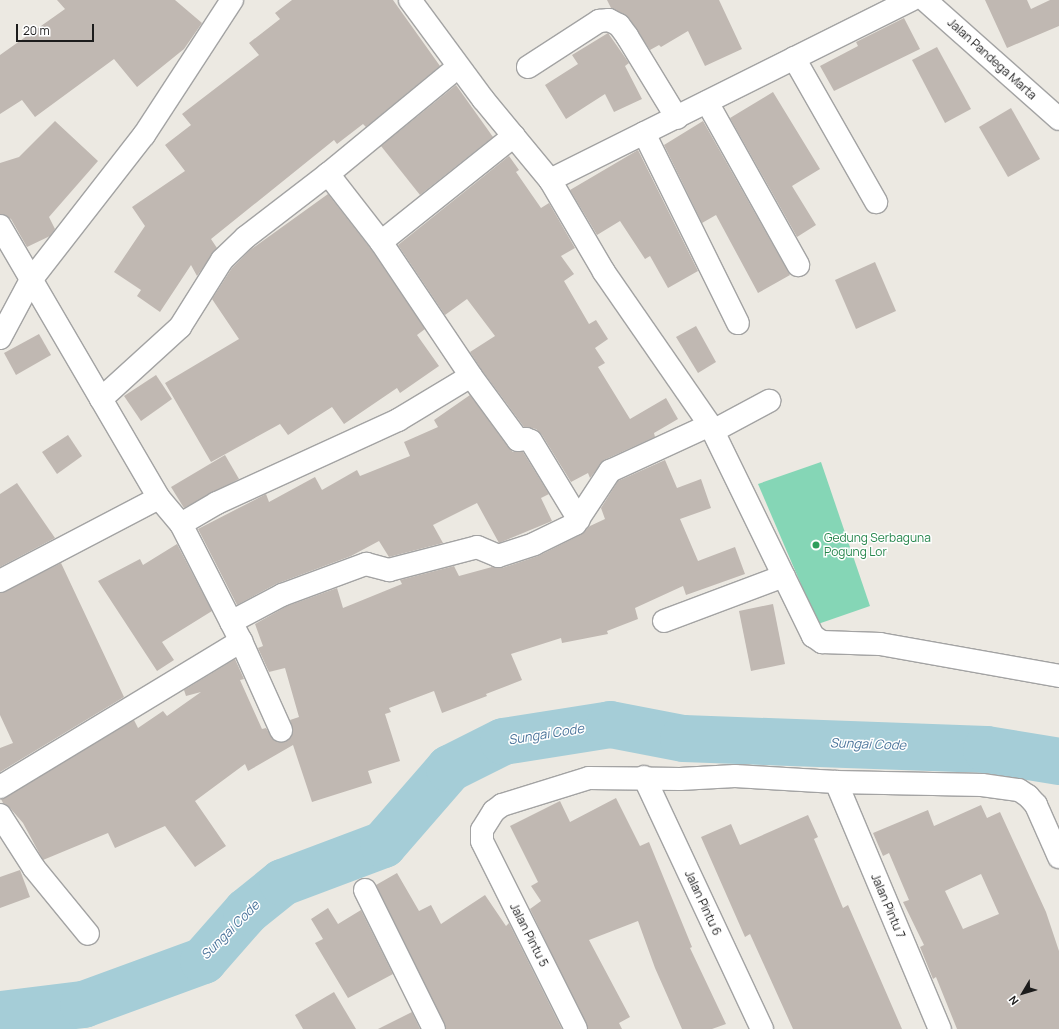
<!DOCTYPE html>
<style>
body{margin:0}
#map{position:relative;width:1059px;height:1029px;overflow:hidden;background:#ece9e2;font-family:Manrope,sans-serif}
div>[style]{position:absolute}
[style*='--x']{left:calc(var(--x)*1px);top:calc(var(--y)*1px);width:calc(var(--w)*1px);rotate:calc(var(--a)*1deg)}
.pitch>*{inset:0;background:#85d6b6}
.river>*{height:47px;margin:-23.5px;padding:0 23.5px;transform-origin:23.5px;border-radius:23.5px;background:#a5cdd7}
.building>*{inset:0;background:#c0b8b2}
.roads{filter:drop-shadow(1px 0 #a3a3a3) drop-shadow(-1px 0 #a3a3a3) drop-shadow(0 1px #a3a3a3) drop-shadow(0 -1px #a3a3a3)}
.minor>*{height:22px;margin:-11px;padding:0 11px;transform-origin:11px;border-radius:11px;background:#fff}
.dots>*{width:11px;height:11px;translate:-50% -50%;box-sizing:border-box;border:2px solid #fff;border-radius:50%}
span{translate:-50% -50%;white-space:nowrap;text-align:center;line-height:1.15;-webkit-text-stroke:3px #fff;paint-order:stroke}
.street-label{font-size:12px;color:#1c1c1c}
.leisure-label{font-size:12px;color:#27864d}
.left{translate:0 -50%;text-align:left}
.water-label{font-size:13px;color:#4d769c;font-style:italic}
.north{position:absolute;left:1003px;top:973px;width:40px;height:40px;-webkit-text-stroke:3px #fff;paint-order:stroke;rotate:232deg;font-size:11px;font-weight:700;line-height:16px;text-align:center;color:#1c1c1c}
.north::after{content:'';display:block;margin:auto;width:14px;height:18px;background:#1c1c1c;clip-path:polygon(50% 0,100% 100%,50% 72%,0 100%)}
.scale{position:absolute;left:16px;top:24px;width:78px;height:18px;box-sizing:border-box;border:2px solid #1c1c1c;border-top:0;padding-left:5px;font-size:12px;line-height:14px;white-space:nowrap;color:#1c1c1c;-webkit-text-stroke:3px #fff;paint-order:stroke}
</style>
<div id="map">
<div class="pitch">
<div style="clip-path:polygon(821px 462px,870px 606px,818px 624px,758px 484px)"></div>
</div>
<div class="river">
<div style="--x:0;--y:1014;--w:84;--a:-6.9"></div>
<div style="--x:83;--y:1004;--w:128;--a:-20.1"></div>
<div style="--x:203;--y:960;--w:65;--a:-48.7"></div>
<div style="--x:246;--y:911;--w:46;--a:-38.9"></div>
<div style="--x:282;--y:882;--w:108;--a:-20.6"></div>
<div style="--x:383;--y:844;--w:101;--a:-49"></div>
<div style="--x:449;--y:768;--w:60;--a:-26.6"></div>
<div style="--x:503;--y:741;--w:108;--a:-9"></div>
<div style="--x:610;--y:724;--w:74;--a:10.9"></div>
<div style="--x:683;--y:738;--w:303;--a:2.1"></div>
<div style="--x:986;--y:749;--w:74;--a:9.3"></div>
</div>
<div class="building">
<div style="clip-path:polygon(57px 0,175px 0,202px 23px,184px 49px,137px 87px,114px 59px,35px 117px,22px 100px,0 114px,0 55px,65px 9px)"></div>
<div style="clip-path:polygon(292px 0,393px 0,440px 66px,366px 127px,363px 124px,337px 144px,334px 140px,211px 239px,217px 248px,197px 276px,191px 265px,160px 312px,137px 296px,141px 290px,114px 272px,145px 226px,132px 207px,185px 171px,165px 145px,191px 125px,182px 114px,259px 55px,249px 43px,280px 19px,275px 13px)"></div>
<div style="clip-path:polygon(607px 0,719px 0,742px 49px,705px 66px,688px 31px,661px 47px,659px 45px,650px 50px,629px 18px,611px 8px)"></div>
<div style="clip-path:polygon(985px 0,1027px 0,1031px 9px,1050px 0,1059px 0,1059px 26px,1007px 48px)"></div>
<div style="clip-path:polygon(904px 18px,920px 49px,834px 91px,820px 66px,858px 46px,856px 42px)"></div>
<div style="clip-path:polygon(608px 33px,629px 63px,625px 66px,642px 99px,614px 112px,605px 94px,566px 119px,545px 85px,578px 64px,572px 55px)"></div>
<div style="clip-path:polygon(937px 47px,971px 109px,945px 123px,912px 60px)"></div>
<div style="clip-path:polygon(456px 85px,493px 137px,420px 195px,381px 146px)"></div>
<div style="clip-path:polygon(773px 92px,820px 169px,792px 186px,816px 225px,797px 237px,730px 118px)"></div>
<div style="clip-path:polygon(1011px 108px,1040px 159px,1008px 177px,979px 127px)"></div>
<div style="clip-path:polygon(55px 121px,98px 161px,49px 217px,55px 229px,50px 236px,27px 247px,11px 219px,0 214px,0 163px,19px 157px)"></div>
<div style="clip-path:polygon(703px 121px,790px 275px,758px 293px,716px 215px,702px 223px,664px 145px)"></div>
<div style="clip-path:polygon(638px 150px,698px 271px,668px 288px,650px 256px,645px 259px,620px 221px,597px 235px,570px 190px)"></div>
<div style="clip-path:polygon(509px 156px,519px 170px,516px 172px,541px 208px,549px 203px,575px 248px,561px 256px,574px 274px,564px 281px,589px 324px,596px 320px,608px 339px,595px 348px,605px 363px,598px 367px,630px 419px,666px 398px,678px 419px,654px 433px,655px 437px,604px 460px,590px 478px,588px 473px,571px 482px,542px 435px,536px 429px,524px 427px,481px 369px,470px 352px,495px 336px,467px 299px,445px 315px,398px 245px)"></div>
<div style="clip-path:polygon(328px 194px,371px 249px,425px 329px,417px 335px,439px 366px,400px 393px,397px 388px,344px 424px,332px 407px,288px 435px,280px 424px,211px 462px,165px 383px,239px 339px,212px 299px,232px 268px,250px 250px)"></div>
<div style="clip-path:polygon(875px 262px,896px 311px,856px 329px,835px 280px)"></div>
<div style="clip-path:polygon(696px 326px,716px 362px,698px 373px,676px 337px)"></div>
<div style="clip-path:polygon(39px 334px,51px 355px,16px 375px,4px 353px)"></div>
<div style="clip-path:polygon(156px 375px,172px 399px,141px 421px,124px 396px)"></div>
<div style="clip-path:polygon(470px 395px,508px 447px,513px 452px,523px 452px,549px 494px,541px 498px,552px 521px,499px 543px,477px 503px,433px 525px,443px 543px,389px 557px,379px 541px,351px 556px,276px 584px,237px 605px,198px 529px,266px 494px,269px 502px,315px 477px,322px 490px,357px 470px,360px 476px,410px 456px,404px 442px,438px 427px,434px 420px)"></div>
<div style="clip-path:polygon(68px 435px,82px 456px,57px 474px,42px 452px)"></div>
<div style="clip-path:polygon(225px 455px,239px 479px,184px 508px,171px 487px)"></div>
<div style="clip-path:polygon(665px 460px,677px 488px,701px 479px,711px 508px,680px 519px,698px 561px,735px 547px,745px 574px,686px 595px,683px 586px,635px 608px,638px 619px,607px 631px,608px 634px,562px 643px,561px 638px,511px 654px,522px 680px,486px 694px,487px 696px,442px 713px,434px 691px,389px 708px,391px 712px,385px 714px,400px 761px,368px 771px,372px 783px,312px 802px,293px 745px,248px 771px,245px 764px,195px 801px,226px 846px,195px 867px,165px 826px,115px 848px,108px 833px,43px 860px,23px 823px,10px 808px,3px 803px,1px 799px,134px 720px,138px 728px,163px 711px,167px 716px,201px 692px,186px 696px,184px 690px,235px 659px,244px 679px,240px 680px,262px 729px,266px 728px,274px 740px,286px 741px,293px 732px,290px 720px,299px 717px,285px 668px,269px 672px,258px 648px,263px 646px,255px 624px,287px 606px,337px 588px,343px 608px,402px 584px,400px 580px,454px 566px,459px 576px,492px 567px,502px 568px,538px 556px,580px 535px,590px 526px,605px 519px,601px 508px,618px 481px)"></div>
<div style="clip-path:polygon(17px 483px,55px 538px,0 567px,0 494px)"></div>
<div style="clip-path:polygon(177px 544px,212px 611px,162px 642px,174px 660px,157px 671px,98px 581px,140px 559px,143px 565px)"></div>
<div style="clip-path:polygon(61px 563px,124px 697px,0 772px,0 748px,13px 743px,0 715px,0 593px)"></div>
<div style="clip-path:polygon(773px 604px,785px 664px,751px 671px,739px 611px)"></div>
<div style="clip-path:polygon(616px 798px,640px 846px,649px 842px,692px 947px,690px 948px,726px 1024px,712px 1029px,682px 1029px,655px 968px,638px 921px,589px 940px,630px 1017px,619px 1023px,622px 1029px,588px 1029px,530px 909px,541px 901px,531px 886px,538px 882px,510px 826px,560px 801px,570px 822px)"></div>
<div style="clip-path:polygon(evenodd,981px 805px,987px 818px,1000px 812px,1046px 912px,1059px 951px,1059px 1029px,957px 1029px,936px 977px,933px 979px,920px 947px,924px 945px,903px 902px,909px 900px,889px 853px,883px 856px,873px 833px,928px 810px,934px 826px,981px 805px,981px 874px,999px 914px,963px 929px,945px 891px,981px 874px)"></div>
<div style="clip-path:polygon(808px 815px,818px 837px,814px 839px,843px 908px,848px 905px,902px 1029px,793px 1029px,750px 934px,745px 937px,701px 837px,731px 824px,740px 845px)"></div>
<div style="clip-path:polygon(20px 870px,30px 897px,0 908px,0 877px)"></div>
<div style="clip-path:polygon(397px 873px,419px 911px,431px 905px,441px 924px,485px 895px,506px 926px,509px 923px,562px 1029px,446px 1029px,376px 885px)"></div>
<div style="clip-path:polygon(328px 908px,338px 924px,361px 910px,393px 974px,348px 998px,315px 943px,323px 939px,311px 919px)"></div>
<div style="clip-path:polygon(334px 992px,356px 1029px,303px 1029px,295px 1015px)"></div>
<div style="clip-path:polygon(412px 1012px,420px 1029px,378px 1029px)"></div>
</div>
<div class="roads">
<div class="minor">
<div style="--x:410;--y:0;--w:123;--a:53.6"></div>
<div style="--x:483;--y:99;--w:105;--a:50.4"></div>
<div style="--x:550;--y:180;--w:107;--a:59.6"></div>
<div style="--x:604;--y:272;--w:186;--a:55.3"></div>
<div style="--x:710;--y:425;--w:235;--a:64"></div>
<div style="--x:813;--y:636;--w:11;--a:34"></div>
<div style="--x:822;--y:642;--w:58;--a:2"></div>
<div style="--x:880;--y:644;--w:182;--a:10.1"></div>
<div style="--x:925;--y:0;--w:179;--a:41.6"></div>
<div style="--x:794;--y:58;--w:166;--a:60.3"></div>
<div style="--x:528;--y:67;--w:85;--a:-32.9"></div>
<div style="--x:599;--y:21;--w:10;--a:-6"></div>
<div style="--x:609;--y:20;--w:11;--a:27"></div>
<div style="--x:619;--y:25;--w:14;--a:54"></div>
<div style="--x:627;--y:36;--w:96;--a:58.6"></div>
<div style="--x:707;--y:102;--w:187;--a:60.8"></div>
<div style="--x:644;--y:133;--w:212;--a:63.7"></div>
<div style="--x:328;--y:174;--w:86;--a:52.1"></div>
<div style="--x:550;--y:180;--w:403;--a:-26.5"></div>
<div style="--x:0;--y:226;--w:315;--a:59.7"></div>
<div style="--x:0;--y:338;--w:66;--a:-61.9"></div>
<div style="--x:31;--y:280;--w:184;--a:-52.1"></div>
<div style="--x:144;--y:135;--w:161;--a:-56.9"></div>
<div style="--x:471;--y:376;--w:79;--a:53.7"></div>
<div style="--x:518;--y:440;--w:8;--a:-7"></div>
<div style="--x:526;--y:439;--w:5;--a:22"></div>
<div style="--x:531;--y:441;--w:92;--a:58.7"></div>
<div style="--x:101;--y:399;--w:107;--a:-42.3"></div>
<div style="--x:180;--y:327;--w:79;--a:-57.9"></div>
<div style="--x:222;--y:260;--w:33;--a:-44"></div>
<div style="--x:246;--y:237;--w:103;--a:-37.5"></div>
<div style="--x:328;--y:174;--w:168;--a:-39.5"></div>
<div style="--x:713;--y:431;--w:64;--a:-28.2"></div>
<div style="--x:181;--y:524;--w:131;--a:62.9"></div>
<div style="--x:241;--y:641;--w:98;--a:65.8"></div>
<div style="--x:0;--y:581;--w:179;--a:-27.6"></div>
<div style="--x:159;--y:498;--w:34;--a:50"></div>
<div style="--x:181;--y:524;--w:42;--a:-30.3"></div>
<div style="--x:217;--y:503;--w:199;--a:-24.6"></div>
<div style="--x:398;--y:420;--w:85;--a:-31.1"></div>
<div style="--x:471;--y:376;--w:161;--a:-123.9"></div>
<div style="--x:381;--y:242;--w:170;--a:-38.6"></div>
<div style="--x:664;--y:621;--w:128;--a:-20.6"></div>
<div style="--x:231;--y:622;--w:58;--a:-27.9"></div>
<div style="--x:282;--y:595;--w:90;--a:-20.3"></div>
<div style="--x:366;--y:564;--w:24;--a:15"></div>
<div style="--x:389;--y:570;--w:91;--a:-14.6"></div>
<div style="--x:477;--y:547;--w:23;--a:23"></div>
<div style="--x:498;--y:556;--w:38;--a:-18"></div>
<div style="--x:534;--y:544;--w:46;--a:-26"></div>
<div style="--x:575;--y:524;--w:64;--a:-56.6"></div>
<div style="--x:610;--y:471;--w:110;--a:-24.7"></div>
<div style="--x:644;--y:777;--w:278;--a:64.9"></div>
<div style="--x:836;--y:782;--w:268;--a:67.2"></div>
<div style="--x:0;--y:787;--w:282;--a:-31.2"></div>
<div style="--x:0;--y:815;--w:63;--a:57.3"></div>
<div style="--x:34;--y:868;--w:85;--a:50.7"></div>
<div style="--x:365;--y:890;--w:155;--a:63.6"></div>
<div style="--x:576;--y:1029;--w:210;--a:-116.6"></div>
<div style="--x:482;--y:841;--w:11;--a:-90"></div>
<div style="--x:482;--y:830;--w:22;--a:-58"></div>
<div style="--x:494;--y:811;--w:10;--a:-37"></div>
<div style="--x:502;--y:805;--w:91;--a:-17.2"></div>
<div style="--x:589;--y:778;--w:91;--a:0.6"></div>
<div style="--x:680;--y:779;--w:55;--a:-3.1"></div>
<div style="--x:735;--y:776;--w:101;--a:3.4"></div>
<div style="--x:836;--y:782;--w:146;--a:1.2"></div>
<div style="--x:982;--y:785;--w:37;--a:8"></div>
<div style="--x:1019;--y:790;--w:11;--a:34"></div>
<div style="--x:1028;--y:796;--w:12;--a:48"></div>
<div style="--x:1036;--y:805;--w:57;--a:66.1"></div>
</div>
</div>
<div class="dots">
<div style="left:816px;top:545px;background:#2e9e5b"></div>
</div>
<div class="street-label">
<span style="left:992px;top:59px;rotate:42deg">Jalan Pandega Marta</span>
<span style="left:703px;top:903px;rotate:65deg">Jalan Pintu 6</span>
<span style="left:888px;top:906px;rotate:67deg">Jalan Pintu 7</span>
<span style="left:529px;top:935px;rotate:63deg">Jalan Pintu 5</span>
</div>
<div class="leisure-label">
<span class="left" style="left:824px;top:545px">Gedung Serbaguna<br>Pogung Lor</span>
</div>
<div class="water-label">
<span style="left:546px;top:734px;rotate:-9deg">Sungai Code</span>
<span style="left:868px;top:744px;rotate:2deg">Sungai Code</span>
<span style="left:230px;top:930px;rotate:-45deg">Sungai Code</span>
</div>
<div class="north">N</div>
<div class="scale">20 m</div>
</div>
